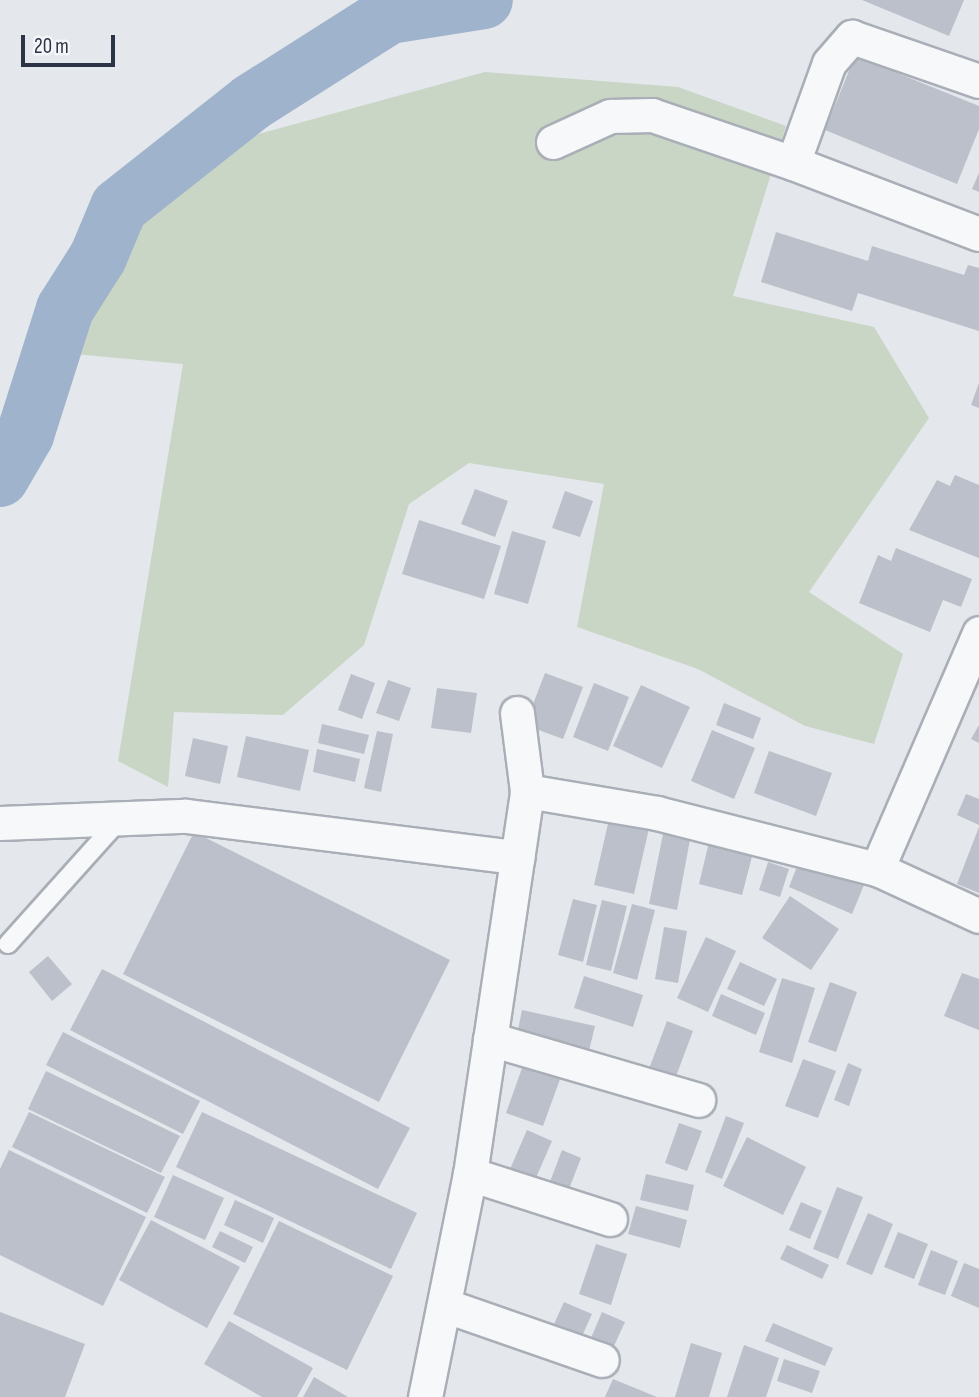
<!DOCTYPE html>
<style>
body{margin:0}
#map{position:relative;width:979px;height:1397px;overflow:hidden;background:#e4e7ec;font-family:"Sofia Sans Condensed",sans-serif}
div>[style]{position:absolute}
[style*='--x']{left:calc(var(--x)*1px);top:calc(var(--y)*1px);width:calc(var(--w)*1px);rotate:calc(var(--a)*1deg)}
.green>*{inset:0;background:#c9d6c5}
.river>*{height:58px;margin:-29px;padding:0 29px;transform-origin:29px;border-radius:29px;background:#9fb4cc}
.building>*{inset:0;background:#bbc0ca}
.roads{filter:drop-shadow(2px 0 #a9aeb7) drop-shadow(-2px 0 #a9aeb7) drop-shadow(0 2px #a9aeb7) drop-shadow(0 -2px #a9aeb7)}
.service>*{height:18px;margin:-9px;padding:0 9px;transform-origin:9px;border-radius:9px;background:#f7f8fa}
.minor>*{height:33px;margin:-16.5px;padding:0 16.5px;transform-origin:16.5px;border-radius:16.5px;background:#f7f8fa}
span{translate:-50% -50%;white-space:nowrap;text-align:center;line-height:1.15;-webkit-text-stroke:5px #f4f6f9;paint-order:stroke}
.scale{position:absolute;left:21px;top:35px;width:94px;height:32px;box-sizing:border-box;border:4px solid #2b3445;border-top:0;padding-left:9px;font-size:21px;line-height:24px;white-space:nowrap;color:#2b3445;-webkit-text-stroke:5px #f4f6f9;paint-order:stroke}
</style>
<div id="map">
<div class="green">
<div style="clip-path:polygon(485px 72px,678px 87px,786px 126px,733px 296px,874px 327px,929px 418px,809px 592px,903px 654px,874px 744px,805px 726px,698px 669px,577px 627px,604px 484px,469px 463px,409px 504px,364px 645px,283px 715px,174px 712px,168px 787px,118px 761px,183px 364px,31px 350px,134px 168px)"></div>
</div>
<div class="river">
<div style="--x:0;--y:478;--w:50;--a:-59.8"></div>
<div style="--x:25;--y:435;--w:132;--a:-72.4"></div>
<div style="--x:65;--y:309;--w:62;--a:-57.6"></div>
<div style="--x:98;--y:257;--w:54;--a:-67.2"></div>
<div style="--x:119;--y:207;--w:169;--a:-38.3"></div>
<div style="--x:252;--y:102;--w:162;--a:-32.4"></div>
<div style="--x:389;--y:15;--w:96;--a:-9"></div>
</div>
<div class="building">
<div style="clip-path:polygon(862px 0,964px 0,949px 36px)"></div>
<div style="clip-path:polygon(855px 56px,979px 106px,979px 129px,957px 184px,825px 130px)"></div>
<div style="clip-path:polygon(979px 173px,979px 192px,972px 189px)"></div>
<div style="clip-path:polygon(776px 232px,868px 261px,872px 246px,964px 275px,968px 265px,979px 268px,979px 331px,858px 293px,852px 311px,761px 282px)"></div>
<div style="clip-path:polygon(979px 383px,979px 408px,971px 405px)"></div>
<div style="clip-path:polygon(955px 475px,979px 485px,979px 558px,909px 530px,937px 480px,950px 486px)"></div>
<div style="clip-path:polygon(475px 489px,508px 501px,495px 537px,461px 524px)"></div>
<div style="clip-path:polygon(565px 491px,593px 501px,580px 537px,552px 528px)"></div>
<div style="clip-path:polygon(419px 520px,501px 546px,484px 599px,402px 574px)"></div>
<div style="clip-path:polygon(512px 531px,546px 541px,528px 604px,494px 594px)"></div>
<div style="clip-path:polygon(896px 548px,972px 579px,961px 607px,943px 600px,930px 632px,859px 603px,878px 555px,891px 561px)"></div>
<div style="clip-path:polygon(545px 673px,583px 687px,563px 739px,525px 725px)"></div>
<div style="clip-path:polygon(351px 674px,375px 683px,362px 719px,338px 710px)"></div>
<div style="clip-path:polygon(388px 680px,411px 688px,399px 721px,376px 713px)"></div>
<div style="clip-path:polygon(594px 683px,629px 697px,608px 751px,573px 737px)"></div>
<div style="clip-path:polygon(641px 685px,690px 707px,662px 768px,613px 746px)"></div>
<div style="clip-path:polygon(437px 688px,477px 693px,471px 733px,431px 728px)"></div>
<div style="clip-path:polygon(724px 703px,761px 718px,753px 739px,716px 725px)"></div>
<div style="clip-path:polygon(322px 724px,369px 735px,364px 754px,318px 743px)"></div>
<div style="clip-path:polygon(979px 725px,979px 743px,971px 739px)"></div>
<div style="clip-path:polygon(712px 730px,755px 748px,734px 799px,691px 781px)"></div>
<div style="clip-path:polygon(377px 731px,393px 734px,381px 792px,364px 788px)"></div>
<div style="clip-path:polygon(246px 736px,309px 750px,300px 791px,237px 777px)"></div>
<div style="clip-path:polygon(193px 738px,228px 746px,220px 784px,185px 776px)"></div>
<div style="clip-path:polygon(317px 749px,360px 759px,355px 782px,313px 772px)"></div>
<div style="clip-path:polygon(769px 751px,832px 773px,816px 816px,754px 793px)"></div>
<div style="clip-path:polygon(966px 794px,979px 799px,979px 825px,957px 815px)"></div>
<div style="clip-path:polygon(610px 815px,650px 824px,634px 894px,594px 885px)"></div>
<div style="clip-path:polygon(979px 827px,979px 893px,957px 884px)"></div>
<div style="clip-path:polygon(664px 829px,691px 834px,677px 910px,649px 904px)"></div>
<div style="clip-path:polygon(194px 832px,450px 960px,379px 1102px,123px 974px)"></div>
<div style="clip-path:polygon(710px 838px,754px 849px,742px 895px,699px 884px)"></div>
<div style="clip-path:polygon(802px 854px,866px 880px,852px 914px,789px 887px)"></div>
<div style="clip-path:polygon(768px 862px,789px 869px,780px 897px,759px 890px)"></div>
<div style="clip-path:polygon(790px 896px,839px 929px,811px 970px,762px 938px)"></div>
<div style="clip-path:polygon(573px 899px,597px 905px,583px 962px,558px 955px)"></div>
<div style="clip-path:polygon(602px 900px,627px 906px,611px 971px,586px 965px)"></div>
<div style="clip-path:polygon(632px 904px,655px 910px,637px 980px,613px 973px)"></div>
<div style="clip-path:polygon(664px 927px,687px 931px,678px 983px,655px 979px)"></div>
<div style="clip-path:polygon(706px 937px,736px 951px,708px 1012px,677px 998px)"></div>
<div style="clip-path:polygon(48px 956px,72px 984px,52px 1001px,29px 972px)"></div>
<div style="clip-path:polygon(740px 962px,777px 979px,764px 1006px,727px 989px)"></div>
<div style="clip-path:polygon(102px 969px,410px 1128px,378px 1189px,70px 1030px)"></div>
<div style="clip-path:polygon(962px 973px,979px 979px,979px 1030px,944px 1016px)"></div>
<div style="clip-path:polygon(584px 976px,643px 995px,633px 1027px,574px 1008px)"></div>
<div style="clip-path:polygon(782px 978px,815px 988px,792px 1063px,759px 1052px)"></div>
<div style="clip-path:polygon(830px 982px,857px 992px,836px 1052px,808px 1042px)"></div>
<div style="clip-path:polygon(721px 994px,765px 1013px,756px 1035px,712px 1016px)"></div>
<div style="clip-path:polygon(522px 1010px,595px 1026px,588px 1055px,516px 1040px)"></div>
<div style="clip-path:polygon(667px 1021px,693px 1031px,675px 1079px,649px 1069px)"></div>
<div style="clip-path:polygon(63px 1032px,200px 1101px,183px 1134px,46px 1065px)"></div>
<div style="clip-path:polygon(526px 1057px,563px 1071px,543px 1126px,506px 1113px)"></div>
<div style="clip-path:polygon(803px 1059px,836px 1071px,818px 1118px,785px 1106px)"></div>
<div style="clip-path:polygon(848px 1063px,862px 1069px,849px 1106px,834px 1100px)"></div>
<div style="clip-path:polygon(46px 1071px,180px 1136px,161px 1173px,28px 1109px)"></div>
<div style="clip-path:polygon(29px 1112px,165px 1177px,147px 1213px,12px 1147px)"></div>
<div style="clip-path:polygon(202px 1112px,417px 1213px,391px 1269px,176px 1167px)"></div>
<div style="clip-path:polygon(726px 1116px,744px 1123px,722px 1179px,705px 1172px)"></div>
<div style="clip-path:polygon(679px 1123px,702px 1131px,687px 1171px,665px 1163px)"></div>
<div style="clip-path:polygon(527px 1130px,552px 1141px,532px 1187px,507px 1176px)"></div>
<div style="clip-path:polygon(747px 1137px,806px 1167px,783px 1215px,723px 1186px)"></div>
<div style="clip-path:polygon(9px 1150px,146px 1217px,103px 1306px,0 1255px,0 1169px)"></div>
<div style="clip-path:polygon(562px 1150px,581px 1158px,567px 1194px,548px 1187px)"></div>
<div style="clip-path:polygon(646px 1174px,694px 1185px,688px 1211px,640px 1200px)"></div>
<div style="clip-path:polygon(173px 1175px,224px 1198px,205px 1240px,154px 1217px)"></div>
<div style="clip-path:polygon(837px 1187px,863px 1197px,838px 1259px,813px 1249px)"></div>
<div style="clip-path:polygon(235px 1200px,274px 1218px,263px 1243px,224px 1225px)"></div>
<div style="clip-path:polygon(801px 1202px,822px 1211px,810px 1239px,789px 1230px)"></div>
<div style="clip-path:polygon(636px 1206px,687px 1220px,680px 1248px,628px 1234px)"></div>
<div style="clip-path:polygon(868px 1213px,893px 1224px,872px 1275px,846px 1264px)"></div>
<div style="clip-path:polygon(151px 1220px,240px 1267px,207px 1328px,119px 1280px)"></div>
<div style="clip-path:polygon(279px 1221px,393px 1276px,347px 1370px,233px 1314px)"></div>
<div style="clip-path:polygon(220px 1231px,253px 1247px,245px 1263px,212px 1247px)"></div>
<div style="clip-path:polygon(898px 1232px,928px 1244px,914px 1279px,884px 1267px)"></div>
<div style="clip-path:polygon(596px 1244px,627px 1254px,611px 1305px,579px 1294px)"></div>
<div style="clip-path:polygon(787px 1245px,829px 1265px,822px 1279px,780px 1259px)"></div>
<div style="clip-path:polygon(931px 1250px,958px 1261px,945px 1295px,918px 1285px)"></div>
<div style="clip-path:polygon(964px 1263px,979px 1269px,979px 1308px,951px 1296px)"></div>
<div style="clip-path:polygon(564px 1302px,592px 1314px,582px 1336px,554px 1324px)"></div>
<div style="clip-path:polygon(0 1312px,85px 1344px,65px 1397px,0 1397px)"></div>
<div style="clip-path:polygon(602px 1312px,625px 1322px,613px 1348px,591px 1338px)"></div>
<div style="clip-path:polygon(229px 1321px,313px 1368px,297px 1397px,262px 1397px,204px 1364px)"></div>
<div style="clip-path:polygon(773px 1323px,833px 1348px,825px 1366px,765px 1341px)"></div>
<div style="clip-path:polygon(691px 1343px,722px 1353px,709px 1397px,675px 1397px)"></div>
<div style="clip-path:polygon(744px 1345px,779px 1358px,766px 1397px,727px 1397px)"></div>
<div style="clip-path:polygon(784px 1359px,820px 1371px,812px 1393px,777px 1381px)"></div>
<div style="clip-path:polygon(314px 1377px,348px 1397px,303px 1397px)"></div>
<div style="clip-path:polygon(613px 1379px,657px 1397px,605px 1397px)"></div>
</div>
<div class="roads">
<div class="service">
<div style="--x:8;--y:944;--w:168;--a:-48.1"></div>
</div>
<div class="minor">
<div style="--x:553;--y:142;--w:63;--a:-24.5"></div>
<div style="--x:610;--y:116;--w:42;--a:-1.4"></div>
<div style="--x:652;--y:115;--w:149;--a:18.8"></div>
<div style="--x:793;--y:163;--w:106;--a:-70.2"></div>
<div style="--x:829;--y:63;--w:35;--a:-49"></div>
<div style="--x:852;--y:37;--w:134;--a:19.1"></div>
<div style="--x:793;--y:163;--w:199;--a:20.9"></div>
<div style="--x:517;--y:713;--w:79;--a:82.7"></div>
<div style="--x:0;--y:823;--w:186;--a:-2.2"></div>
<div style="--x:186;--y:816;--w:334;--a:7.1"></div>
<div style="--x:877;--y:869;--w:112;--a:24.7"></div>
<div style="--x:490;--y:1039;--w:217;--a:16.3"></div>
<div style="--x:470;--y:1174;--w:147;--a:17.8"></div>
<div style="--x:444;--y:1305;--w:167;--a:19.2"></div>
<div style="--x:425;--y:1397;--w:227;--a:-78.6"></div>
<div style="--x:470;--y:1174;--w:387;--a:-81.5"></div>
<div style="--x:527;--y:791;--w:132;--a:9.6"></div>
<div style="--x:657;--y:813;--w:227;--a:14.3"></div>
<div style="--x:877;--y:869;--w:257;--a:-66.6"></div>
</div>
</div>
<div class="scale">20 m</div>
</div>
